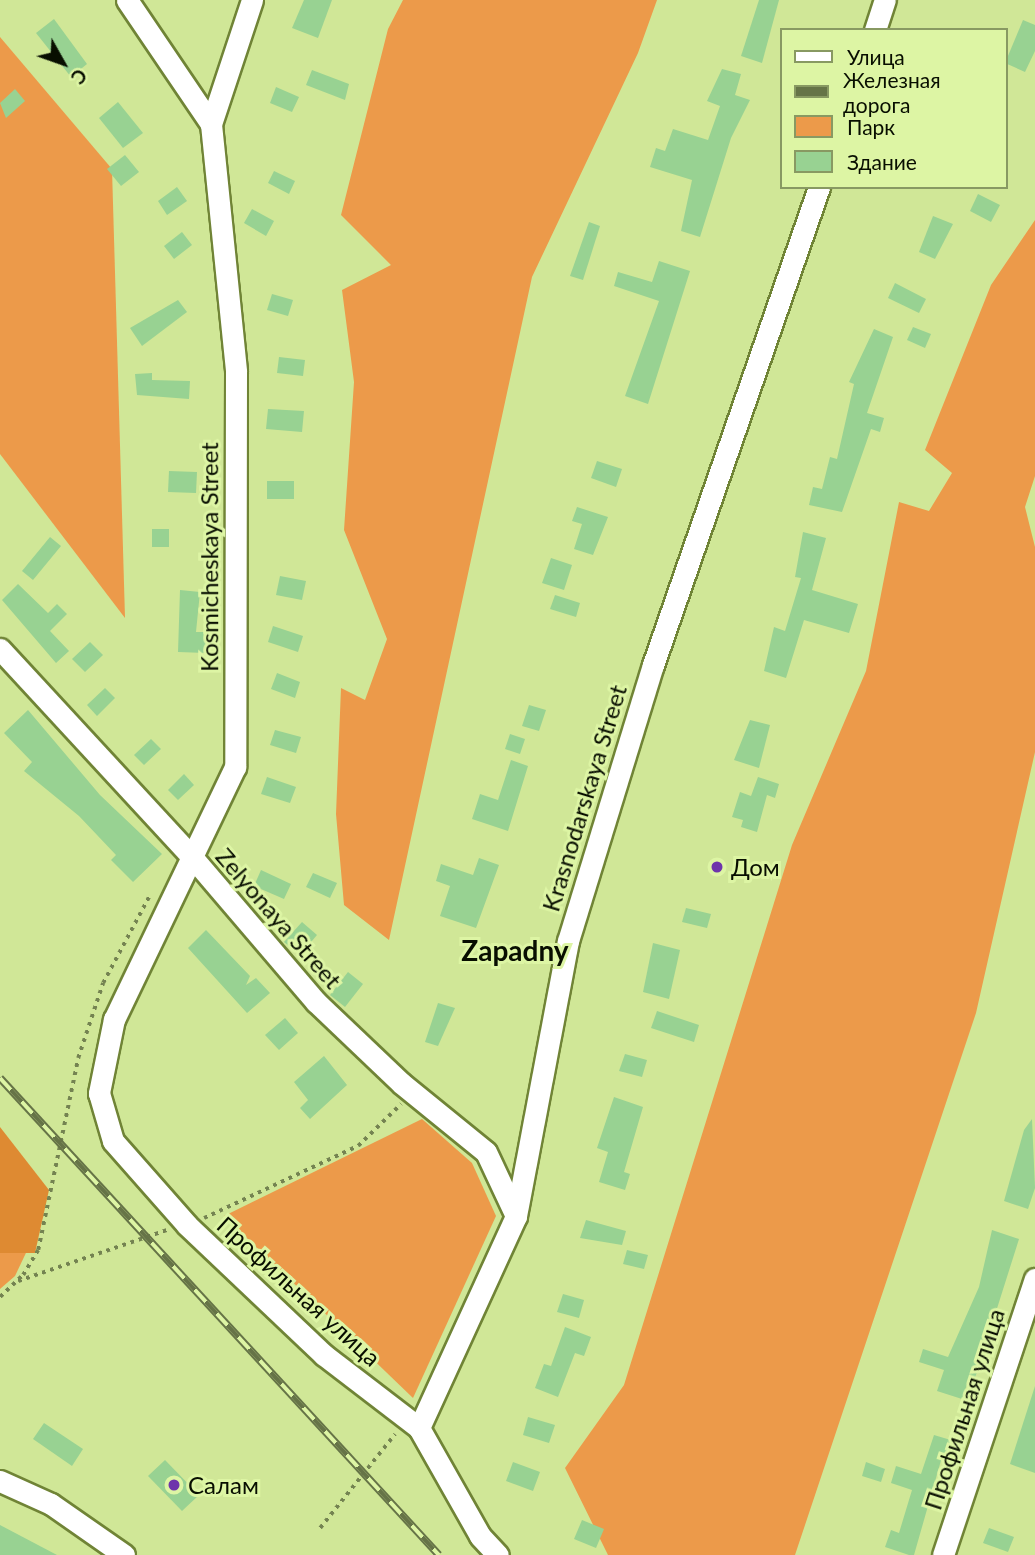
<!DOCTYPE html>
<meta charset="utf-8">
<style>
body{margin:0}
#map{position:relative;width:1035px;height:1555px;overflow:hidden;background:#d0e797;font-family:Lato,sans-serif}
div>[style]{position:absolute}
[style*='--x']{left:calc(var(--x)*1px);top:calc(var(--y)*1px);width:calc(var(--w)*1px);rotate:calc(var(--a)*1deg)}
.green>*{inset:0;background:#ec9a4a}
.forest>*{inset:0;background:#de8a32}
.building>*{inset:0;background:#98d292}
.path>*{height:3.5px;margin-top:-1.75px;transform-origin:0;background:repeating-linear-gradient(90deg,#748351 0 3.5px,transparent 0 8.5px)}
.roads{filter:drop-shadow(2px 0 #708436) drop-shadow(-2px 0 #708436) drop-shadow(0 2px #708436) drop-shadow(0 -2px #708436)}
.minor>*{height:21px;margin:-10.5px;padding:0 10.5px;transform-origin:10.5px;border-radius:10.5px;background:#fff}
.rail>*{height:8px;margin-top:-4px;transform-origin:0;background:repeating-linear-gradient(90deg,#ddf5a4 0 16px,#667447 0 32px);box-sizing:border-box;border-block:2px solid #667447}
.dots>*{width:19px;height:19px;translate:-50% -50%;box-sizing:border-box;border:4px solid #ddf5a4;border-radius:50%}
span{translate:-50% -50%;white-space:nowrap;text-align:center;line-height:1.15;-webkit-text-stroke:6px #ddf5a4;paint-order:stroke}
.street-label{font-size:24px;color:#080e00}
.poi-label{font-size:24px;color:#080e00}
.left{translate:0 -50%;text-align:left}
.quarter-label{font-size:28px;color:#080e00;font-weight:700}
.legend{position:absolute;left:780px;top:28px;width:228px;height:161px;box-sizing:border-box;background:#ddf5a4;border:2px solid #889962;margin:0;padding:9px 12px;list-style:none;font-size:21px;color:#080e00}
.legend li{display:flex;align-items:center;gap:14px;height:35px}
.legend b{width:35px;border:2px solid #889962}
.north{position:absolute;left:28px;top:28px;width:70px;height:70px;-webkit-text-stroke:5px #ddf5a4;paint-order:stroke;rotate:130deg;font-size:19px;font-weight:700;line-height:28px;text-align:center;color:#080e00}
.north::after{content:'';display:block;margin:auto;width:24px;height:32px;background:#080e00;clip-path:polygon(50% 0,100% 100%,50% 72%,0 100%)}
</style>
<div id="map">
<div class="green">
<div style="clip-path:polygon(403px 0,657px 0,638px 53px,532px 277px,389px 940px,344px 905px,336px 814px,341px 688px,365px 700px,387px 639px,344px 530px,354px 382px,342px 290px,391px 265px,341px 215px,388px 29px)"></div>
<div style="clip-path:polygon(0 37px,112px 169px,125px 618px,0 454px)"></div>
<div style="clip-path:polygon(1035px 220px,1035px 476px,1025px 507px,1035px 547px,1035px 752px,976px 1013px,795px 1555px,608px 1555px,565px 1468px,624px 1385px,792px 845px,866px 671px,899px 502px,929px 511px,952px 473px,925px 450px,991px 285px)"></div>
<div style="clip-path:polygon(422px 1119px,472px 1163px,496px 1216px,413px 1398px,224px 1216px)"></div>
<div style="clip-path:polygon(0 1154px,44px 1215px,15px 1276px,0 1289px)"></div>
</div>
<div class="forest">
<div style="clip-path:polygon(0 1127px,49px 1190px,35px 1253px,0 1253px)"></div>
</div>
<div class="building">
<div style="clip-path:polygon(304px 0,332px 0,318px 38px,292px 28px)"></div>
<div style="clip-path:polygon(759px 0,779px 0,762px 63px,741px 56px)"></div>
<div style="clip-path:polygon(54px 19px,87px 64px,71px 77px,36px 33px)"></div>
<div style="clip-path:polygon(1023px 20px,1035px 25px,1035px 51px,1025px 72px,1005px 63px)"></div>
<div style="clip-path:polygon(722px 69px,741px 74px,735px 95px,750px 100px,731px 138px,700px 237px,681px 231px,692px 180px,650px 167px,656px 148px,665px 151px,673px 129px,708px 140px,720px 106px,707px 101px)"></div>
<div style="clip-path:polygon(312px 70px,349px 84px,345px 100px,306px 85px)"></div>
<div style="clip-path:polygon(276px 87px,299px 97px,292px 112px,270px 103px)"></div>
<div style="clip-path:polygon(15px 89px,25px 101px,6px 118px,0 103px)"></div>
<div style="clip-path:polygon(118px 102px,143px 133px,123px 148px,99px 118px)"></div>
<div style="clip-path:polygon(125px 155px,139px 172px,121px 186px,107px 169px)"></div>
<div style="clip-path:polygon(274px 171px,295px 181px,289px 194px,268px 183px)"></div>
<div style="clip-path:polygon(177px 187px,187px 201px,167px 215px,158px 201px)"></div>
<div style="clip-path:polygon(978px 194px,1000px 205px,991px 222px,970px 211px)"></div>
<div style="clip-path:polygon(252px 209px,274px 221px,266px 236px,244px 223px)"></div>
<div style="clip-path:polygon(933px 216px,953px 224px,935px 259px,919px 252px)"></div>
<div style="clip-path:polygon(589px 222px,600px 226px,583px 280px,570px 276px)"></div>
<div style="clip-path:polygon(182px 232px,192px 245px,174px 259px,164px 246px)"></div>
<div style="clip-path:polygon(659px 261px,690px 271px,648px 404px,625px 396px,659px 301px,614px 286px,618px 272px,652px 282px)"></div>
<div style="clip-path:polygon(895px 283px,926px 299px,919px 313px,888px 298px)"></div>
<div style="clip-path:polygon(272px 294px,293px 300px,288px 316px,267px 310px)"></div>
<div style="clip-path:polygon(178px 300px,187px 312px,142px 346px,130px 328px)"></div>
<div style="clip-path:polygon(913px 327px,931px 334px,925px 348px,907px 340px)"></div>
<div style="clip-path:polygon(874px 329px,893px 337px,867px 413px,884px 418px,880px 432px,871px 429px,842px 512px,809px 505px,813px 487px,822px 489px,830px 457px,837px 459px,854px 384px,849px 382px)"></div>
<div style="clip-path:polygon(279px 357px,305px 360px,303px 376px,277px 373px)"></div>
<div style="clip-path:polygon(152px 373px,152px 380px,190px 381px,189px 399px,137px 395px,135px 374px)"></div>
<div style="clip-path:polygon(268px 409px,304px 411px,302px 432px,266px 429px)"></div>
<div style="clip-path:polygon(597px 461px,622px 469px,616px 487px,591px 478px)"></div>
<div style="clip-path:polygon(169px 471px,197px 472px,196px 493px,168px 492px)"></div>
<div style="clip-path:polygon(267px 481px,294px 481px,294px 499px,267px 499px)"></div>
<div style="clip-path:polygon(577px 507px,608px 517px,593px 555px,574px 549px,582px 524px,572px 521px)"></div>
<div style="clip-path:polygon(152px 529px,169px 529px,169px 547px,152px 547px)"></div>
<div style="clip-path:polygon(803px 532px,826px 538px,812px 590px,858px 604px,849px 633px,804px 620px,786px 678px,764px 671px,774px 627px,785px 631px,801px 578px,795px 577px)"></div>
<div style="clip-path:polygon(50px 537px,61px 546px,33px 580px,22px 571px)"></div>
<div style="clip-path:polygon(551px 558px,572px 565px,564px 590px,542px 583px)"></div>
<div style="clip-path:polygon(280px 576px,306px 581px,302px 600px,276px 595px)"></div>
<div style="clip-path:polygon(18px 584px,48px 613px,57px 604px,67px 614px,50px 631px,69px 651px,56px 663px,2px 600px)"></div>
<div style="clip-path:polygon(180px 590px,200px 592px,196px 632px,206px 632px,206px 653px,178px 652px)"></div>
<div style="clip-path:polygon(555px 595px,580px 603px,576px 617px,550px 609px)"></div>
<div style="clip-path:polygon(273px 626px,303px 636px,298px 652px,268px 642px)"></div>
<div style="clip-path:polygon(90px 642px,103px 655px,85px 672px,72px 659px)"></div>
<div style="clip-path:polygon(277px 673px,300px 682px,295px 698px,271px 689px)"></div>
<div style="clip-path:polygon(105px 688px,115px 698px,97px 716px,87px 705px)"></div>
<div style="clip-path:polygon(529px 705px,546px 710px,539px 731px,522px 726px)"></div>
<div style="clip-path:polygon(28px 710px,100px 795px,162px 854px,133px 882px,111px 860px,116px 855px,79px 816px,24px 771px,32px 762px,4px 733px)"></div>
<div style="clip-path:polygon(750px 720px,770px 725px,759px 768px,734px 760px)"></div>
<div style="clip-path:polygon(275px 730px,301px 737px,296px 753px,270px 745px)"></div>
<div style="clip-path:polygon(510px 734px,525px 739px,520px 754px,505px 749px)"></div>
<div style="clip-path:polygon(151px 739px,161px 749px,144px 765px,134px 755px)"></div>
<div style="clip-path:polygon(511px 760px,528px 766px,508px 831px,472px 819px,480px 794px,498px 800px)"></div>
<div style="clip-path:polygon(184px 774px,194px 785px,178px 800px,168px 790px)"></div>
<div style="clip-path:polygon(267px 777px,296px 787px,290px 803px,261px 794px)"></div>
<div style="clip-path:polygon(758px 777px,779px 784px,775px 798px,767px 795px,757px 832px,741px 827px,743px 820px,732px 817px,740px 792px,751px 796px)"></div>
<div style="clip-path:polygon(479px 858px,499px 865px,476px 928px,440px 916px,450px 886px,436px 881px,441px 864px,473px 875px)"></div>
<div style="clip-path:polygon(261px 870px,291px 884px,284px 899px,254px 886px)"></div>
<div style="clip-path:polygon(313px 873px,337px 883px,330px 898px,306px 887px)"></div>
<div style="clip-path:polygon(686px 908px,711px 914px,707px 928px,682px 922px)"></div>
<div style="clip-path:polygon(302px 922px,317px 935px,300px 955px,284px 942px)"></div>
<div style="clip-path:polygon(206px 930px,250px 976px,246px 985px,256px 978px,270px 993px,247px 1013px,188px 948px)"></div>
<div style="clip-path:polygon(653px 943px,680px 950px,669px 999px,643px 992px)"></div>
<div style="clip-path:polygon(348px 972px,363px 984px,345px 1007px,330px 995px)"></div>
<div style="clip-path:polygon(438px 1003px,455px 1008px,438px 1046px,425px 1042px)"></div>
<div style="clip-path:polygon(657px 1011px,699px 1025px,694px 1042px,651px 1028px)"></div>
<div style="clip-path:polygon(285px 1018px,298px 1033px,279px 1050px,265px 1035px)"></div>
<div style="clip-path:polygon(625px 1054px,647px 1060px,642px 1077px,619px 1071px)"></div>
<div style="clip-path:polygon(324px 1056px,347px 1085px,310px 1119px,300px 1108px,308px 1100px,294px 1082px)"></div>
<div style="clip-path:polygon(614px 1097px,643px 1107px,624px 1172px,630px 1174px,625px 1190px,599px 1182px,608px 1152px,597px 1148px)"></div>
<div style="clip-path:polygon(1032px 1119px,1035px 1188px,1028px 1209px,1004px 1201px,1024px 1130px)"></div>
<div style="clip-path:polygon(586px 1220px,626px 1231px,622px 1245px,580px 1238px)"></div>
<div style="clip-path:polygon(992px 1230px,1019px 1239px,975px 1378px,970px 1376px,962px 1399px,937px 1391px,944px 1370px,919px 1362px,923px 1349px,948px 1357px,979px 1287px)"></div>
<div style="clip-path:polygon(627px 1250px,648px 1255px,644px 1269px,623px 1264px)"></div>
<div style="clip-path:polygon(563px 1294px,584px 1300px,579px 1318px,557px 1312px)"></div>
<div style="clip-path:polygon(565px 1327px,591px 1337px,584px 1356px,575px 1353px,558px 1397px,535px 1388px,544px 1364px,551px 1366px)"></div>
<div style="clip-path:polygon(1035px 1386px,1035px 1473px,1010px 1464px)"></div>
<div style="clip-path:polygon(528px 1417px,555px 1425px,549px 1443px,523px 1435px)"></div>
<div style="clip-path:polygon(44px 1423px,83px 1449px,72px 1466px,33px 1439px)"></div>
<div style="clip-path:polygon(934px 1435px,954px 1441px,948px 1459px,942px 1457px,914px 1555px,909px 1555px,885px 1547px,891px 1530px,899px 1533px,912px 1490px,891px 1483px,896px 1466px,921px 1474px)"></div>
<div style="clip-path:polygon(165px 1460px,199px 1495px,182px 1511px,148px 1476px)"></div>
<div style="clip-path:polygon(513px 1462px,540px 1472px,533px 1491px,506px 1481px)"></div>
<div style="clip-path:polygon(866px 1462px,885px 1469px,881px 1482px,862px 1476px)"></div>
<div style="clip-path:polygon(582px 1520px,604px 1529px,596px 1548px,574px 1539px)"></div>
<div style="clip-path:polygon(0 1525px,57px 1555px,0 1555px)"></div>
<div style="clip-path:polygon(989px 1528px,1014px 1537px,1008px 1552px,983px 1543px)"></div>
</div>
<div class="path">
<div style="--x:204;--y:1218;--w:170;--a:-25.1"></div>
<div style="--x:358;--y:1146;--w:60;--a:-44.3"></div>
<div style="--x:18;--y:1281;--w:157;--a:-18.9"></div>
<div style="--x:0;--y:1297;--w:32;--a:-44"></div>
<div style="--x:23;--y:1275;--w:29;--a:-59"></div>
<div style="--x:38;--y:1250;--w:196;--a:-78.2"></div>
<div style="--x:78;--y:1058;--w:79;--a:-71.6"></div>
<div style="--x:103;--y:983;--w:98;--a:-61.9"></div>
<div style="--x:320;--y:1528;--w:120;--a:-51.4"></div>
</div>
<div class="roads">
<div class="minor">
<div style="--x:127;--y:0;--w:150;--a:55.9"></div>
<div style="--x:252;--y:0;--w:131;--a:108.3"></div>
<div style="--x:211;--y:124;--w:249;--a:84.2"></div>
<div style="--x:236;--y:372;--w:395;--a:90.1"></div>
<div style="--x:235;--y:767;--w:280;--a:115.6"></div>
<div style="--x:114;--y:1019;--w:76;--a:101.5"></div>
<div style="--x:99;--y:1093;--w:50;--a:73.7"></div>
<div style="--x:113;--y:1141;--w:112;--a:48.6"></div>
<div style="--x:187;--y:1225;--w:189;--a:43.5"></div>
<div style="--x:324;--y:1355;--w:120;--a:37.5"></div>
<div style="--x:419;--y:1428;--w:124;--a:60.5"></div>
<div style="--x:480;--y:1536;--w:26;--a:47"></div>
<div style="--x:875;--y:30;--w:32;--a:-72"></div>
<div style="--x:0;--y:649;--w:284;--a:47.3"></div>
<div style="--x:193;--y:858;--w:189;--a:49.5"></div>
<div style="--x:316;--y:1002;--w:117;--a:43.6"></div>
<div style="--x:401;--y:1083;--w:109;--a:39.1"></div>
<div style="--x:486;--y:1152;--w:71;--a:64.9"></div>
<div style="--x:419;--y:1428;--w:233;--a:-65.4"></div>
<div style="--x:516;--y:1216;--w:280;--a:-79.3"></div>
<div style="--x:568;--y:941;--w:289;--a:-72.9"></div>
<div style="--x:653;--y:665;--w:506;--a:-70.85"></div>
<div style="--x:0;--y:1481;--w:56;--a:24.3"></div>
<div style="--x:51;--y:1504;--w:89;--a:34.9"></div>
<div style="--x:943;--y:1555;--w:291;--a:-71.6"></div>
</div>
</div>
<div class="rail">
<div style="--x:0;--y:1078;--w:648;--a:47.38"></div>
</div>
<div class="dots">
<div style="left:717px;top:867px;background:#6e35ab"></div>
<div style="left:174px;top:1485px;background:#6e35ab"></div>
</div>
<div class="street-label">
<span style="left:209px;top:557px;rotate:-90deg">Kosmicheskaya Street</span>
<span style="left:584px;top:798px;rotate:-73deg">Krasnodarskaya Street</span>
<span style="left:279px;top:918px;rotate:49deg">Zelyonaya Street</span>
<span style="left:299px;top:1291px;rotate:42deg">Профильная улица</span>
<span style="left:964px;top:1409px;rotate:-72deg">Профильная улица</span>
</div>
<div class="poi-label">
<span class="left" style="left:731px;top:867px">Дом</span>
<span class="left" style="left:188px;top:1485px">Салам</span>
</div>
<div class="quarter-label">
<span style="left:515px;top:950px">Zapadny</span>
</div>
<ul class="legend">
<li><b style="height:9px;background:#fff"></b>Улица</li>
<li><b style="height:9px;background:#667447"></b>Железная дорога</li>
<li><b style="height:19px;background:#ec9a4a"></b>Парк</li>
<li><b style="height:19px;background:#98d292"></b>Здание</li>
</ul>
<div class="north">С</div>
</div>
